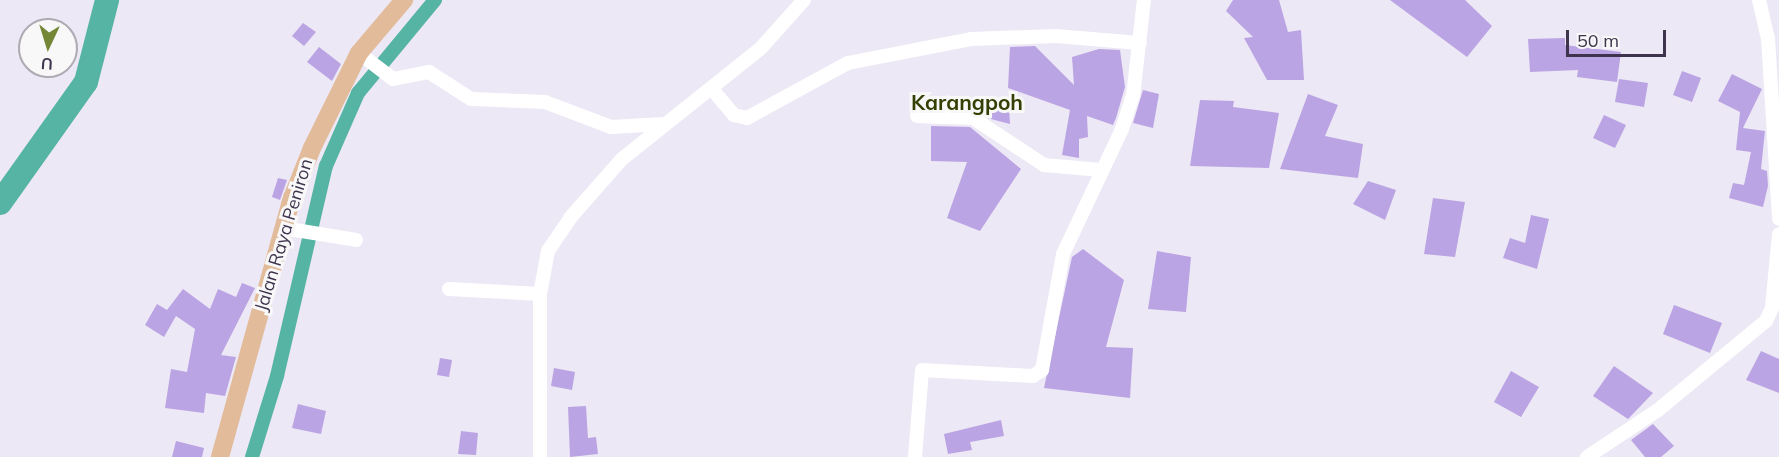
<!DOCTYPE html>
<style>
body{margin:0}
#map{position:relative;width:1779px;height:457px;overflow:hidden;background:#ede8f5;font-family:Mulish,sans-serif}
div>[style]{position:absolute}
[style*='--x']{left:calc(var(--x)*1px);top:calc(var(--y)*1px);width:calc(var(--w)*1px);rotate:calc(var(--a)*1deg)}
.canal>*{height:14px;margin:-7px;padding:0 7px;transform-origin:7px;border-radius:7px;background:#56b4a4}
.river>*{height:24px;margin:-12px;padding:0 12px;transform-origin:12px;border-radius:12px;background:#56b4a4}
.building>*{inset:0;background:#bba4e3}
.minor>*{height:14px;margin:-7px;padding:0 7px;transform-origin:7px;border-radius:7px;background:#fff}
.major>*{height:18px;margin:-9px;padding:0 9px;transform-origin:9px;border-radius:9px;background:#e1bb9a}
span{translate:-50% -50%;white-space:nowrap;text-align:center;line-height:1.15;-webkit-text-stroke:6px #f8f8f8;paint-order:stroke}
.street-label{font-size:18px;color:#3e344e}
.quarter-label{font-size:21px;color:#333f03;font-weight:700}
.north{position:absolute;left:18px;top:18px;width:60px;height:60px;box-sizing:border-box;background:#f8f8f8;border:2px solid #aeaab4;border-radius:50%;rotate:184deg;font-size:16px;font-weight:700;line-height:24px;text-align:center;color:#3e344e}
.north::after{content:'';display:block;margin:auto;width:21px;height:27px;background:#748737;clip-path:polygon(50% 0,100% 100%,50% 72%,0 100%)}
.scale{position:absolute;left:1566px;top:30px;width:100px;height:27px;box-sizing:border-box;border:3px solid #3e344e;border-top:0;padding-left:8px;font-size:18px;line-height:21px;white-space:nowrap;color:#3e344e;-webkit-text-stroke:4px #f8f8f8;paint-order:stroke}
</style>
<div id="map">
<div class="canal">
<div style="--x:252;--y:457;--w:85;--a:-72.8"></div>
<div style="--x:277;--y:376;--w:216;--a:-76.9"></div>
<div style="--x:326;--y:166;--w:80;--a:-66.3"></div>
<div style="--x:358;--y:93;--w:121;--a:-50.4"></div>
</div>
<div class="river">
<div style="--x:0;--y:203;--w:148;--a:-54.6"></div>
<div style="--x:86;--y:82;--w:85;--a:-75.6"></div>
</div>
<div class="building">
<div style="clip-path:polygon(1233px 0,1279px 0,1288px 32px,1301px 30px,1304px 80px,1267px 80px,1244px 38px,1253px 37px,1226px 11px)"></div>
<div style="clip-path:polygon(1390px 0,1465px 0,1492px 26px,1467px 57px)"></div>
<div style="clip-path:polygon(303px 23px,316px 32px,304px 46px,292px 36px)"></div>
<div style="clip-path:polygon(1565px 38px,1565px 45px,1621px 52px,1617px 82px,1577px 77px,1578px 70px,1530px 72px,1528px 39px)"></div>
<div style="clip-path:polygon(1035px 46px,1074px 85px,1072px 57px,1099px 49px,1120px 50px,1125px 87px,1116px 118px,1113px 125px,1087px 116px,1088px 137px,1079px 139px,1079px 158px,1062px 155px,1070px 110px,1008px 88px,1010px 47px)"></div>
<div style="clip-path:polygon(319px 47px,341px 64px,332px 81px,307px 62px)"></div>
<div style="clip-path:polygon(1682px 71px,1701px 78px,1692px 102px,1673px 95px)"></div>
<div style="clip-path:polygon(1732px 74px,1762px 89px,1743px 128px,1765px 131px,1761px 169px,1767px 171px,1768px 186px,1763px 207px,1729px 198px,1733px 183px,1744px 185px,1751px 152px,1736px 150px,1740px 112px,1718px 101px)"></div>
<div style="clip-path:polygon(1619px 79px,1648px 83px,1644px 107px,1615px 102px)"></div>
<div style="clip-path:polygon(1143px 90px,1159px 94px,1153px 128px,1133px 123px)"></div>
<div style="clip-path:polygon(1308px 94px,1338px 105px,1325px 136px,1363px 144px,1358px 178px,1280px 169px)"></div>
<div style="clip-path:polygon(1200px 100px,1234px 101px,1233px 107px,1279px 113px,1269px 168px,1190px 166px)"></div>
<div style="clip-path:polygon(992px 107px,1009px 107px,1010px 124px,991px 119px)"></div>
<div style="clip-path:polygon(1604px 115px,1626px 125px,1615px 148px,1593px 138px)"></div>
<div style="clip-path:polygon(931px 126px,970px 127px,1021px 169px,980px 231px,947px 218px,967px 162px,931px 161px)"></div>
<div style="clip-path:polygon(278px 178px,287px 180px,280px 200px,272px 197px)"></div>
<div style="clip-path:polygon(1368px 181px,1396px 190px,1385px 220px,1353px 204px)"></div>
<div style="clip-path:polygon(1433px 198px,1465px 202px,1455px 257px,1424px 254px)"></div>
<div style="clip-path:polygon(1531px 215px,1549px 219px,1537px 269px,1503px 258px,1510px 238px,1525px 243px)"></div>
<div style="clip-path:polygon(1083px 249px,1124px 280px,1106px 347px,1133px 348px,1130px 398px,1044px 388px,1072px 257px)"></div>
<div style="clip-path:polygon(1157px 251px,1191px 257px,1186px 312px,1148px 309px)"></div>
<div style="clip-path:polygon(242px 283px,255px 288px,221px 355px,236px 357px,225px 396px,206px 393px,204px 413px,165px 408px,171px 369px,187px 372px,195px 329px,176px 316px,164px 337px,145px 325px,157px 304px,167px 310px,183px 289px,210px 309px,218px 289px,236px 297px)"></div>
<div style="clip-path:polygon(1674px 305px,1722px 323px,1710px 353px,1663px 334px)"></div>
<div style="clip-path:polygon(1761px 351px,1779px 359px,1779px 393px,1746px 380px)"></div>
<div style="clip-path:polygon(440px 358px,452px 360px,449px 377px,437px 375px)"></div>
<div style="clip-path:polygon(1614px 366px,1653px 393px,1628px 419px,1593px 396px)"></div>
<div style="clip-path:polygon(554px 368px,575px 372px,572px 390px,551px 386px)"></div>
<div style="clip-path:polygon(1511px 371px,1539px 387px,1521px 417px,1494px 402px)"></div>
<div style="clip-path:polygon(298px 404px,326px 411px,321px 434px,292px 428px)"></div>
<div style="clip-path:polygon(586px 406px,588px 438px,596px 437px,598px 454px,570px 457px,568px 407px)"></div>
<div style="clip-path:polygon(1001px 420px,1004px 436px,970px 442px,972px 450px,948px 454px,944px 434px)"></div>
<div style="clip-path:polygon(1653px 424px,1674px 446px,1661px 457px,1645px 457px,1631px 440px)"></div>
<div style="clip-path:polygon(461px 431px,478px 433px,476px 455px,458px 454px)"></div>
<div style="clip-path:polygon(176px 441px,204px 448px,202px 457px,172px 457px)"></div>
</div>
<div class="minor">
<div style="--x:1759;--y:0;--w:39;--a:77"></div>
<div style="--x:1768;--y:38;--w:181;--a:86.5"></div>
<div style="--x:359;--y:53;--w:43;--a:37.4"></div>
<div style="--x:393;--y:79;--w:37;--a:-11"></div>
<div style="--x:429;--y:72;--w:50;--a:32.7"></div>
<div style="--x:471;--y:99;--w:74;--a:2.3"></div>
<div style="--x:545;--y:102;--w:71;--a:20.7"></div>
<div style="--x:611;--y:127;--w:53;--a:-3.2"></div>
<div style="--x:712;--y:89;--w:34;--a:50"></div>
<div style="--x:734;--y:115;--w:13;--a:13"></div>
<div style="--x:747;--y:118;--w:115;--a:-28.6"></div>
<div style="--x:848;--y:63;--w:125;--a:-11"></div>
<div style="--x:971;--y:39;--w:85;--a:-2"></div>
<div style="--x:1056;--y:36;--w:84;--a:4.8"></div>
<div style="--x:917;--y:116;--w:56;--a:2"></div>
<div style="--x:973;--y:118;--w:85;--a:33.5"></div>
<div style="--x:1044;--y:165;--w:57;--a:5"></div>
<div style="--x:283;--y:228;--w:74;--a:9.3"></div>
<div style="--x:449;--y:289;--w:91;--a:3.1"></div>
<div style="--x:540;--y:457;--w:163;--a:-90"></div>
<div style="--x:540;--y:294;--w:44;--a:-79.5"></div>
<div style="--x:548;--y:251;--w:40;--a:-56"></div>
<div style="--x:570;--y:218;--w:79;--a:-48.6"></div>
<div style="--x:622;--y:159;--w:176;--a:-38.6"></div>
<div style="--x:760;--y:49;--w:66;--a:-48.1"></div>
<div style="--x:915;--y:457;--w:87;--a:-85.4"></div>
<div style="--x:922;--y:370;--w:111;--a:3.1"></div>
<div style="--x:1033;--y:376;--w:11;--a:-34"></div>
<div style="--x:1042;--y:370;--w:118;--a:-79.7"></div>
<div style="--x:1063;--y:254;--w:138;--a:-64.7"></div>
<div style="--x:1122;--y:129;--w:35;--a:-72"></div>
<div style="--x:1133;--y:96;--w:97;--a:-83.5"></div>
<div style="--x:1587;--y:457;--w:85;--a:-33.5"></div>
<div style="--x:1658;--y:410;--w:140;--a:-39.5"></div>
<div style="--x:1766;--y:321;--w:14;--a:-65"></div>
<div style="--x:1772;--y:308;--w:74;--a:-84.6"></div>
</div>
<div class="major">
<div style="--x:220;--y:457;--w:269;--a:-74.5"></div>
<div style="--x:292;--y:198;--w:54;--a:-68.2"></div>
<div style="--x:312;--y:148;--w:106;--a:-63.7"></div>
<div style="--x:359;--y:53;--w:70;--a:-49.7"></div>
</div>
<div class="street-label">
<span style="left:284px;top:235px;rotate:-73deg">Jalan Raya Peniron</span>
</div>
<div class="quarter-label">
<span style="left:967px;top:102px">Karangpoh</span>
</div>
<div class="north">U</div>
<div class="scale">50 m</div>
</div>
